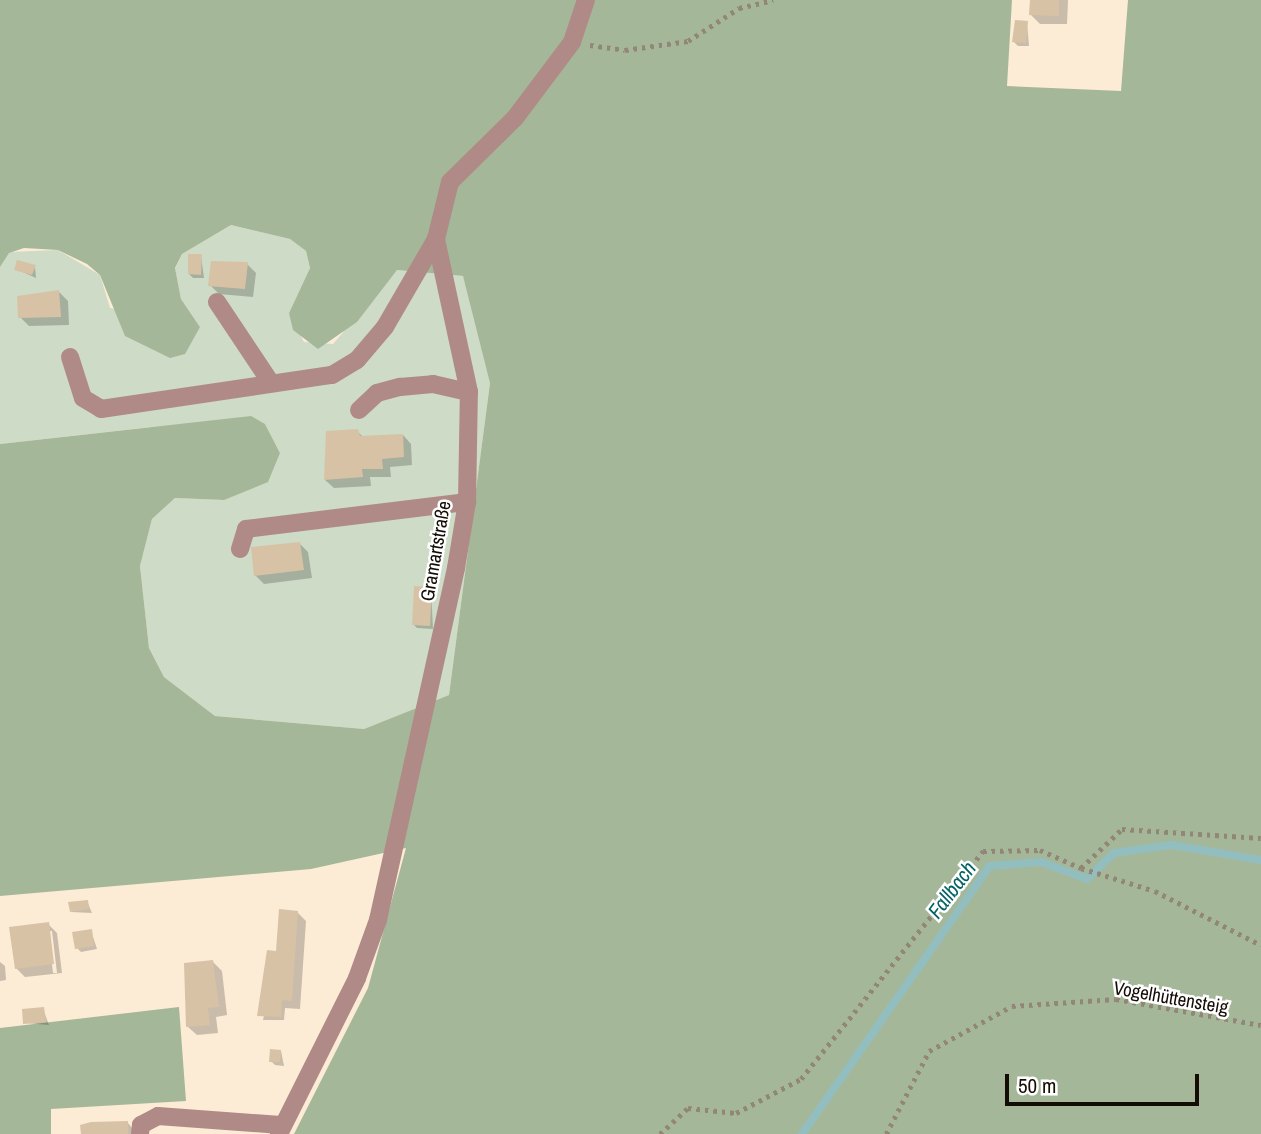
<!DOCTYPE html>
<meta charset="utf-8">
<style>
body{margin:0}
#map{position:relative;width:1261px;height:1134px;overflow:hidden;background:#fcebd5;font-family:"Archivo Narrow",sans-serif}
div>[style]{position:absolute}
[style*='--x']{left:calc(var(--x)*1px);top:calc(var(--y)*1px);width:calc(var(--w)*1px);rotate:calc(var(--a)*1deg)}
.green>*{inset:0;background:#cedbc6}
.forest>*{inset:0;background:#a5b799}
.shadow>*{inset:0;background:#0003}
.stream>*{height:8px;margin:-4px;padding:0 4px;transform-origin:4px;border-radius:4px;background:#93bebf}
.building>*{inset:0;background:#d8c2a6}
.path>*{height:4.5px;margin-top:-2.25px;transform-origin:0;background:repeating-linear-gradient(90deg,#928677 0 3.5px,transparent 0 8.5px)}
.minor>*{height:18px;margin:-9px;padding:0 9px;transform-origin:9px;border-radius:9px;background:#b08a86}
span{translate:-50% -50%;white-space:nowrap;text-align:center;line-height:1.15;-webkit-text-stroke:5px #fff;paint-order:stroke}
.street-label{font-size:19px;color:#130d06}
.water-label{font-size:21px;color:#046264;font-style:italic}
.scale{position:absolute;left:1005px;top:1074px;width:194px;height:32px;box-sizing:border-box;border:4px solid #130d06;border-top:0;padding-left:9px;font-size:21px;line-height:24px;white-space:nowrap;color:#130d06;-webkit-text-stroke:5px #fff;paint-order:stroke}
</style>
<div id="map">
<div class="green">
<div style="clip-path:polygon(231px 225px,290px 239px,306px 251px,310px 268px,289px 313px,304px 342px,333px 344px,397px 270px,463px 276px,486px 349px,490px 383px,449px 695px,364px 729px,215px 716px,164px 677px,149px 648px,140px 566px,152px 519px,175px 498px,224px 500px,280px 453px,265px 424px,151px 427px,0 444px,0 267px,9px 252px,58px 250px,100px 275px,110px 308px,200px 327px,181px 299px,175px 269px,182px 254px)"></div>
</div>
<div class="forest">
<div style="clip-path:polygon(0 0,1012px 0,1007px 86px,1121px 91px,1128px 0,1261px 0,1261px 1134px,294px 1134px,368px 988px,406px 848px,311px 869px,0 896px,0 444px,251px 416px,265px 424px,280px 453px,268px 482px,224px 500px,175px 498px,152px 519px,140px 566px,149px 648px,164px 677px,215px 716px,364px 729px,449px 695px,490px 383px,463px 276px,397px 270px,357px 322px,318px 349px,293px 330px,289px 313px,310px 268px,306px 251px,290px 239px,231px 225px,182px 254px,175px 268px,181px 299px,200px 327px,185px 354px,170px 358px,125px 336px,100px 275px,87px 264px,58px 250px,24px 248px,9px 253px,0 267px)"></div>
<div style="clip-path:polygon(179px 1007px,186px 1101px,51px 1109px,51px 1134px,0 1134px,0 1028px)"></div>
</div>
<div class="shadow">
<div style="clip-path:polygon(1031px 0,1068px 0,1067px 24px,1040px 24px,1031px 15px)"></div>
<div style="clip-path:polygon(1027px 23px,1029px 46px,1018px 46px,1014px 42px)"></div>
<div style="clip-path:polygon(201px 256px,204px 278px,193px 278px,189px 274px)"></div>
<div style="clip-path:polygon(247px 264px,256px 273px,253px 297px,219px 294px,210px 285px)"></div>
<div style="clip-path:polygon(35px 267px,36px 278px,16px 269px)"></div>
<div style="clip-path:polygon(59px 292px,68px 301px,69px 325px,29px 326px,20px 317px)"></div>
<div style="clip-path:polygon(357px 431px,364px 438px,403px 435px,411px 444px,412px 465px,390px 467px,391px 477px,370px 477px,371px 486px,334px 488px,325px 480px)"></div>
<div style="clip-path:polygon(299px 543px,308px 552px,312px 578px,264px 584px,255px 575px)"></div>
<div style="clip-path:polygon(431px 589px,433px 629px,417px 628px,413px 624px)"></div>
<div style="clip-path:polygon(87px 901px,92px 913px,71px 912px)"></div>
<div style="clip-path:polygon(297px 912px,306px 921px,300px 1009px,285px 1008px,284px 1020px,263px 1020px,278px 953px)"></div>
<div style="clip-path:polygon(evenodd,48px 924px,57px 933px,62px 973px,25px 977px,16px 968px,48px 924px,48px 931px,52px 931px,57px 973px,53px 973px,48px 931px)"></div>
<div style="clip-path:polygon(91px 931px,97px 949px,81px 952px,77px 948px)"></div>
<div style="clip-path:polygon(0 962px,5px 966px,6px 980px,0 981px)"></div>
<div style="clip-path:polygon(213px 962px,222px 971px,227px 1015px,216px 1017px,218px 1033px,197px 1035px,188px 1027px)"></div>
<div style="clip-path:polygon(43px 1009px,49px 1025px,25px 1023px)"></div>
<div style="clip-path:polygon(281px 1051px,284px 1066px,275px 1065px,271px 1061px)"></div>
<div style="clip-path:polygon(128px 1123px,137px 1134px,81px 1134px)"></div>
</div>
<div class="stream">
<div style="--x:802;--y:1134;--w:327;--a:-55"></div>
<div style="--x:990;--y:866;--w:51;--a:-4.5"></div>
<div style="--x:1041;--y:862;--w:49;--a:20.3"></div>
<div style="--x:1087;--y:879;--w:37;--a:-44"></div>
<div style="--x:1114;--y:853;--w:59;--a:-7.9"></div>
<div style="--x:1172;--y:845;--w:90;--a:9.6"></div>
</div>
<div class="building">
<div style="clip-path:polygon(1030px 0,1059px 0,1059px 16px,1029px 15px)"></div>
<div style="clip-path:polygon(1015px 20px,1028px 21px,1026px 43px,1012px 42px)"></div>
<div style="clip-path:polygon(188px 254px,202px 254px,201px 275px,188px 274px)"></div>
<div style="clip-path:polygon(17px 260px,36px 265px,32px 275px,14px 270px)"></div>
<div style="clip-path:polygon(211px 261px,248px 262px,245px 289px,208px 286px)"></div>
<div style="clip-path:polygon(59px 290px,61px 317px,18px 318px,17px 296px)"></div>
<div style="clip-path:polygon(358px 429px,360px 436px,403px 434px,404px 457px,382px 459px,383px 469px,362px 469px,363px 477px,324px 480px,326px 431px)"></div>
<div style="clip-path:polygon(300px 542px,304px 570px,254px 576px,251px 547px)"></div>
<div style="clip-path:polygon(414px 586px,432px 587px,430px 626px,412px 625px)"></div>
<div style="clip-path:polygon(88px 900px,89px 909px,70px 912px,68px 902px)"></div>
<div style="clip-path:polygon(279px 909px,298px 911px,292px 1001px,282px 1000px,281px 1017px,257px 1016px,267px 950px,276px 951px)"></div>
<div style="clip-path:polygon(49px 922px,54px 964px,15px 969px,9px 927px)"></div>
<div style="clip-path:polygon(92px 929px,94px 946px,75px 949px,72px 932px)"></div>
<div style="clip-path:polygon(213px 960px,219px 1007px,208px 1008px,210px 1025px,186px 1027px,184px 963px)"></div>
<div style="clip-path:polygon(44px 1007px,46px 1022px,23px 1024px,22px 1009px)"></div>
<div style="clip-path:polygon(270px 1049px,281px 1050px,280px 1062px,269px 1062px)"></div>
<div style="clip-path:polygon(128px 1121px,128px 1134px,81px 1134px,80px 1125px,91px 1122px)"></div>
</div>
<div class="path">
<div style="--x:590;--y:45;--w:35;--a:8"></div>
<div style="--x:625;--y:50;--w:64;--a:-8.1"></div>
<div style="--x:688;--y:41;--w:61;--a:-32.9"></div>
<div style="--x:739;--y:8;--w:35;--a:-13"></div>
<div style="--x:1081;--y:868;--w:77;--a:17.3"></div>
<div style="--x:1155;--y:891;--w:119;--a:27"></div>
<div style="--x:660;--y:1134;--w:38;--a:-43"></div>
<div style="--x:688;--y:1108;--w:48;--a:5.9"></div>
<div style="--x:736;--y:1113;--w:73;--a:-27.6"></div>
<div style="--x:801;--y:1079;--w:292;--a:-51.4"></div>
<div style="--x:983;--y:851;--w:57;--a:-1"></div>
<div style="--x:1040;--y:850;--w:45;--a:23.7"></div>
<div style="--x:1081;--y:868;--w:57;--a:-43.6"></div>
<div style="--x:1122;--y:829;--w:139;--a:3.7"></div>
<div style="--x:886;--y:1134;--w:93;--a:-62.6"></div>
<div style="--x:929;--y:1051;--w:94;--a:-28.5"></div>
<div style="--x:1012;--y:1006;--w:104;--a:-3.9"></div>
<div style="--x:1116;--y:999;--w:147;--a:10.2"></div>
</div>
<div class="minor">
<div style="--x:217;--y:302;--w:97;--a:56.3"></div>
<div style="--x:70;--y:357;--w:43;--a:72.4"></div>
<div style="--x:83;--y:398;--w:21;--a:31"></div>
<div style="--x:101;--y:409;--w:233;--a:-8.4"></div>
<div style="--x:332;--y:375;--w:29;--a:-31"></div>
<div style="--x:357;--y:360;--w:43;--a:-49.7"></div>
<div style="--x:385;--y:327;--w:102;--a:-59.9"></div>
<div style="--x:359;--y:410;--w:25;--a:-43"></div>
<div style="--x:377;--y:393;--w:24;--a:-15"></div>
<div style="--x:400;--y:387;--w:33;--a:-5"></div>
<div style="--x:433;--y:384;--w:37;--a:13"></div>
<div style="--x:240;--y:549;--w:21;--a:-73"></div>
<div style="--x:246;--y:529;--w:223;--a:-7"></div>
<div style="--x:140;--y:1134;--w:9;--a:-84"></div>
<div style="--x:141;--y:1125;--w:19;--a:-28"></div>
<div style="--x:158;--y:1116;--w:123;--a:4.2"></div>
<div style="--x:279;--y:1134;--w:174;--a:-63.4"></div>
<div style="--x:357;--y:978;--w:62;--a:-70.1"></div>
<div style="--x:378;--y:920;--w:361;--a:-77.5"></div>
<div style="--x:456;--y:568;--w:67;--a:-80.5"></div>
<div style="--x:467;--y:502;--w:110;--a:-89"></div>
<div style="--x:469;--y:392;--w:157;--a:-102.2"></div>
<div style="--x:436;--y:239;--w:59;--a:-76.2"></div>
<div style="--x:450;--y:182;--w:91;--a:-44.6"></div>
<div style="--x:515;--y:118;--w:95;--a:-53.1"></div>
<div style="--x:572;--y:42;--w:44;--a:-71.6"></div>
</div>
<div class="street-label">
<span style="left:436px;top:551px;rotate:-80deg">Gramartstraße</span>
<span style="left:1171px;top:998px;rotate:10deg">Vogelhüttensteig</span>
</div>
<div class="water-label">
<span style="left:952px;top:890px;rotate:-53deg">Fallbach</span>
</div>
<div class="scale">50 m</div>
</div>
